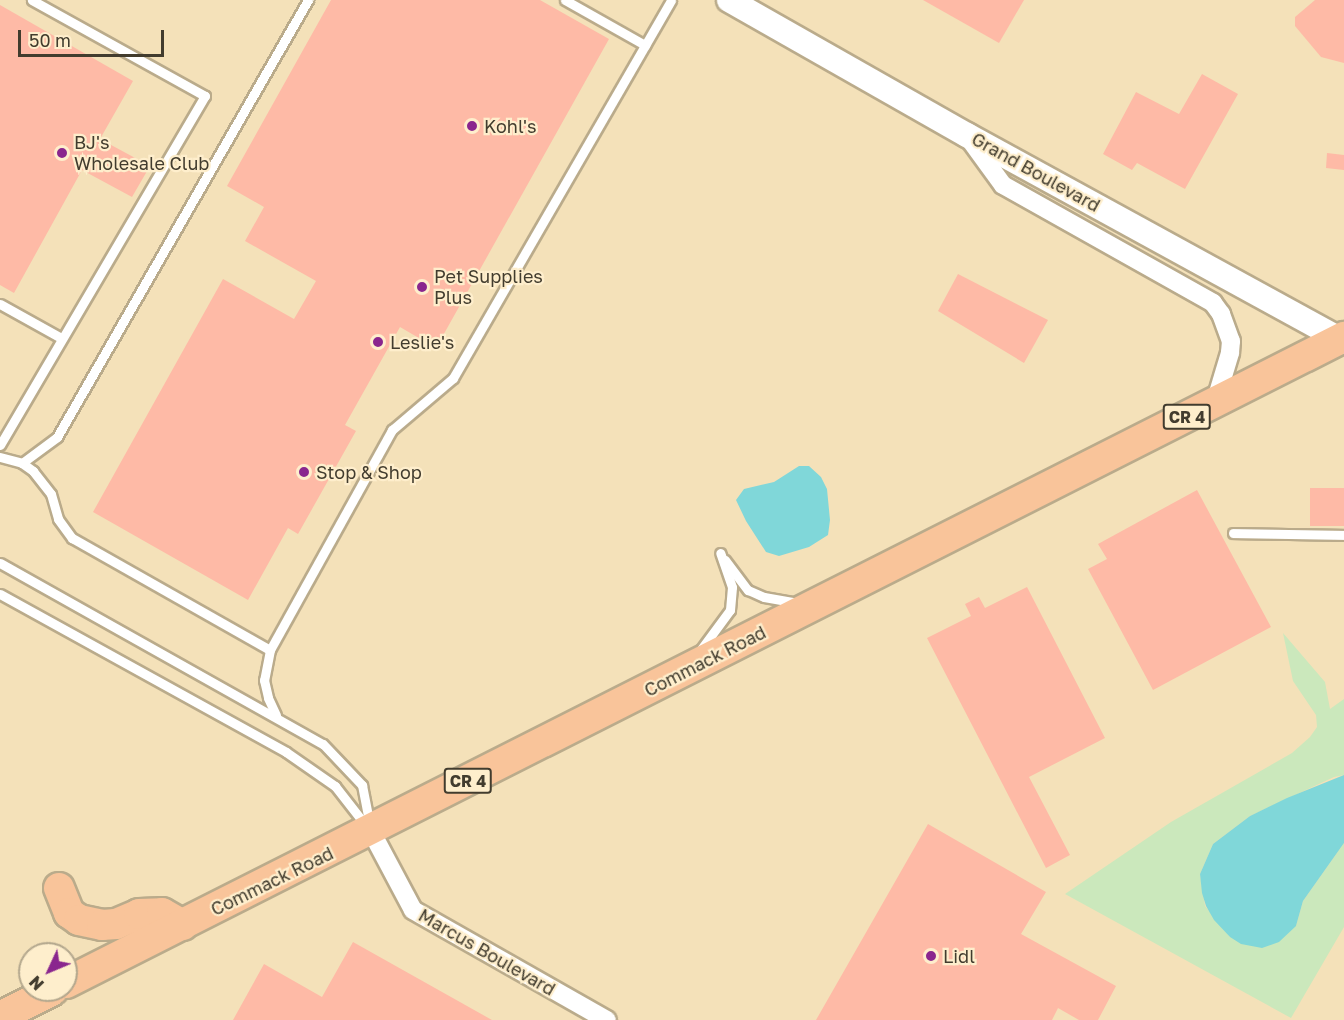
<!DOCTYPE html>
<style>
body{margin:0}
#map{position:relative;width:1344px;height:1020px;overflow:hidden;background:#feeecc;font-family:"Golos Text",sans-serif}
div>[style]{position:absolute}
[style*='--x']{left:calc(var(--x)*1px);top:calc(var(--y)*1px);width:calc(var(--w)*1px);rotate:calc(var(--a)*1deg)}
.built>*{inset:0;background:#f4e1b9}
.green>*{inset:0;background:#cbe8bc}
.water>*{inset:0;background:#80d7d9}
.building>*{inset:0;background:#febaa6}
.roads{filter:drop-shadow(2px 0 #baab8b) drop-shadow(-2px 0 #baab8b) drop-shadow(0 2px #baab8b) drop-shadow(0 -2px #baab8b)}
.service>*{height:9px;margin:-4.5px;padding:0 4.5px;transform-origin:4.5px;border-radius:4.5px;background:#fff}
.minor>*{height:18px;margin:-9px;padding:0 9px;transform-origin:9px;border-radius:9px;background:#fff}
.tertiary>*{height:24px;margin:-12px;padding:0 12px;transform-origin:12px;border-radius:12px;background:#fff}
.primary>*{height:30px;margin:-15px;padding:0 15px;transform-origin:15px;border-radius:15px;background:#f9c49a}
.dots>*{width:16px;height:16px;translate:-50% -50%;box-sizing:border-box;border:3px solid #feeecc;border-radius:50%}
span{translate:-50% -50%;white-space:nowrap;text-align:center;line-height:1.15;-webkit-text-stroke:4.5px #feeecc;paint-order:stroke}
.shield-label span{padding:2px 4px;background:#feeecc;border:2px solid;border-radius:4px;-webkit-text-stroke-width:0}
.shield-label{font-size:16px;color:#423c2e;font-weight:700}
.poi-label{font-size:18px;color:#423c2e}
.left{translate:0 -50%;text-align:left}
.street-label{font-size:18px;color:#423c2e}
.north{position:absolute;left:18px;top:942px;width:60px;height:60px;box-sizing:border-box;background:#feeecc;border:2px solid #b3a78d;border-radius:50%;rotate:226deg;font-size:16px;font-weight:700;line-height:24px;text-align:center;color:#423c2e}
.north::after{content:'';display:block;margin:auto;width:21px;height:27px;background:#8a268e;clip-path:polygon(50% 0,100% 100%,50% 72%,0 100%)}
.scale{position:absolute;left:18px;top:30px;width:146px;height:27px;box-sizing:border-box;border:3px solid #423c2e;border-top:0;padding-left:8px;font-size:18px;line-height:21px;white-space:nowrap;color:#423c2e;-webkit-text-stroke:4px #feeecc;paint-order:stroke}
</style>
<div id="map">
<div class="built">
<div style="clip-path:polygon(evenodd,0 0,1344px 0,1344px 1020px,0 1020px,0 0,30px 954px,66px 954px,66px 990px,30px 990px,30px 954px)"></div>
</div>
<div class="green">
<div style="clip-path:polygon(1283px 633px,1325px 682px,1330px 709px,1344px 699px,1344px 775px,1334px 777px,1250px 816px,1213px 844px,1200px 874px,1205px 906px,1230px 937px,1296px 926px,1303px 901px,1344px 843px,1344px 927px,1291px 1018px,1065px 894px,1171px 822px,1292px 753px,1310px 737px,1317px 727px,1316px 715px,1293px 681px)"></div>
</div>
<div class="water">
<div style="clip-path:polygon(799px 466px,809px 466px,821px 477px,827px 489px,830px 520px,828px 535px,809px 547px,779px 556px,766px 552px,746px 521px,736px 500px,744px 489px,774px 482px)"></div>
<div style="clip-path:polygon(1344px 775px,1344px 843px,1303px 901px,1296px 926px,1279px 942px,1262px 948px,1241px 944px,1230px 937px,1214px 920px,1206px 906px,1202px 893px,1200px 874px,1213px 844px,1250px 816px,1287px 798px)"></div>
</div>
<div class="building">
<div style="clip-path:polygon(331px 0,540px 0,609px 39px,436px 348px,400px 327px,345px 425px,356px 431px,298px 534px,288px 528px,248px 600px,93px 512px,223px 279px,294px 319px,316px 281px,245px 241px,264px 207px,227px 186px)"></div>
<div style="clip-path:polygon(923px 0,1024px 0,999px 43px)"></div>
<div style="clip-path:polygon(1315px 0,1344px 0,1344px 63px,1321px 57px,1295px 26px,1295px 17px)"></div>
<div style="clip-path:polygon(0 5px,133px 81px,100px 139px,150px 166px,132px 197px,82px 170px,14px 293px,0 285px)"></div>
<div style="clip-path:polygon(1202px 74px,1238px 94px,1185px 189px,1137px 163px,1132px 170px,1103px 154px,1136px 92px,1179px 114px)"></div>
<div style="clip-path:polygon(1327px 153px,1344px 155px,1344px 170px,1326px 168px)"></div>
<div style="clip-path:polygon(958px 274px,1048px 320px,1024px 363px,938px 311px)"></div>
<div style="clip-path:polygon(1310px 488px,1344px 488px,1344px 526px,1310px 526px)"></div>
<div style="clip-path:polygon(1197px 490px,1271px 627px,1153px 690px,1088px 569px,1107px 559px,1098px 544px)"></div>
<div style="clip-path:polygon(1027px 587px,1105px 738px,1029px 777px,1070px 855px,1046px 868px,927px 638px,971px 616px,965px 604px,979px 597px,985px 608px)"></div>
<div style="clip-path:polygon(928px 824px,1046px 892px,1021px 934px,1116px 986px,1098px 1020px,1079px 1020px,1058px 1008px,1052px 1020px,816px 1020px)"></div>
<div style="clip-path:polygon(353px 942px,492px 1020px,233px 1020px,264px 964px,322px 997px)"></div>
</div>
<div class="roads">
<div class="service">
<div style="--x:565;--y:0;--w:92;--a:29.4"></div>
<div style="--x:0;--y:304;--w:70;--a:29.1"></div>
<div style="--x:0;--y:445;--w:405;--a:-59.6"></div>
<div style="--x:205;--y:96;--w:198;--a:-151"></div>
<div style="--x:0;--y:457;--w:23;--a:15"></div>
<div style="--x:22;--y:463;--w:14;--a:36"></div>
<div style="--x:33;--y:471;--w:29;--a:52"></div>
<div style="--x:51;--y:494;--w:26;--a:74"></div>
<div style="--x:58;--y:519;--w:24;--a:54"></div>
<div style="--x:72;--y:538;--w:227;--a:29.5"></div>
<div style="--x:270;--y:650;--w:252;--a:-61"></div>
<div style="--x:392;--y:430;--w:80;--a:-40.4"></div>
<div style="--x:453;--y:378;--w:436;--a:-60"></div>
<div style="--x:22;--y:463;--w:44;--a:-36.6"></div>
<div style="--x:57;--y:437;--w:504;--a:-60.13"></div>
<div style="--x:1233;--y:533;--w:111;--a:1"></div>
<div style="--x:725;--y:560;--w:38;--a:53"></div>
<div style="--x:748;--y:590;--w:17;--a:24"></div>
<div style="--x:764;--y:597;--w:36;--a:10"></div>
<div style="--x:0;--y:563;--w:370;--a:29.3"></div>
<div style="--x:323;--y:744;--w:57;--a:46.4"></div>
<div style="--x:362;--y:785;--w:42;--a:79"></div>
<div style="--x:0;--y:594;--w:327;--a:28.9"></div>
<div style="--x:286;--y:752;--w:60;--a:34.8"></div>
<div style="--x:335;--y:786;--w:52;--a:52"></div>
<div style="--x:270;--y:650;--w:31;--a:101"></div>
<div style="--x:264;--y:680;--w:18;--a:77"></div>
<div style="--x:268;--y:698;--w:19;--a:65"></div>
<div style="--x:699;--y:652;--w:52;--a:-53.6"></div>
<div style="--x:730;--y:610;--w:23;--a:-85"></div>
<div style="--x:732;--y:587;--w:36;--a:-109"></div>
</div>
<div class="minor">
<div style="--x:968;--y:137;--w:59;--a:53.9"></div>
<div style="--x:1003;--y:185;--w:241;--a:29.3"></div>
<div style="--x:1213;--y:303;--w:14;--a:54"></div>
<div style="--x:1221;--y:314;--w:29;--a:70"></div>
<div style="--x:1231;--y:341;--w:12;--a:95"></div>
<div style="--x:1230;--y:353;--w:52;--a:106.7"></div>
<div style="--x:371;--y:831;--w:89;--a:62"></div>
<div style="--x:413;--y:910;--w:223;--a:29.6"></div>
</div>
<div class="tertiary">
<div style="--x:729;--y:0;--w:274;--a:29.6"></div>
<div style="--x:967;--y:135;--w:430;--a:28.7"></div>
</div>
<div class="primary">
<div style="--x:59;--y:888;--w:27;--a:68"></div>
<div style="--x:69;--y:913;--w:12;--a:35"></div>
<div style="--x:79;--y:920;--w:24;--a:12"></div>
<div style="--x:102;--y:925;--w:14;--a:-4"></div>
<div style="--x:116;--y:924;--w:25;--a:-23"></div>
<div style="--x:139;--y:914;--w:23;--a:-2"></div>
<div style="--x:162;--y:913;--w:24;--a:30"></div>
<div style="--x:66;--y:983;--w:1432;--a:-26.82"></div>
<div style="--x:0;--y:1017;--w:59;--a:-27"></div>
</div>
</div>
<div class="dots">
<div style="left:472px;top:126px;background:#8a268e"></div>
<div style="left:62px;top:153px;background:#8a268e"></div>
<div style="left:422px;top:287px;background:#8a268e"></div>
<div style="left:378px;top:342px;background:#8a268e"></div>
<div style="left:304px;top:472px;background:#8a268e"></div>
<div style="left:931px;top:956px;background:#8a268e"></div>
</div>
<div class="shield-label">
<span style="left:1187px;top:417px">CR 4</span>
<span style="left:468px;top:781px">CR 4</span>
</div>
<div class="poi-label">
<span class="left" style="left:484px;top:126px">Kohl's</span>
<span class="left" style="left:74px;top:153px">BJ's<br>Wholesale Club</span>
<span class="left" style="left:434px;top:287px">Pet Supplies<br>Plus</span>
<span class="left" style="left:390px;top:342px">Leslie's</span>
<span class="left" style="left:316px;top:472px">Stop &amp; Shop</span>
<span class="left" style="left:943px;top:956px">Lidl</span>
</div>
<div class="street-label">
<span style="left:1036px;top:172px;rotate:29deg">Grand Boulevard</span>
<span style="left:705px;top:661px;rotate:-27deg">Commack Road</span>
<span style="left:272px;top:881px;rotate:-26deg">Commack Road</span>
<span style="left:487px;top:952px;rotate:30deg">Marcus Boulevard</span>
</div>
<div class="north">N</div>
<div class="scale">50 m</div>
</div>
